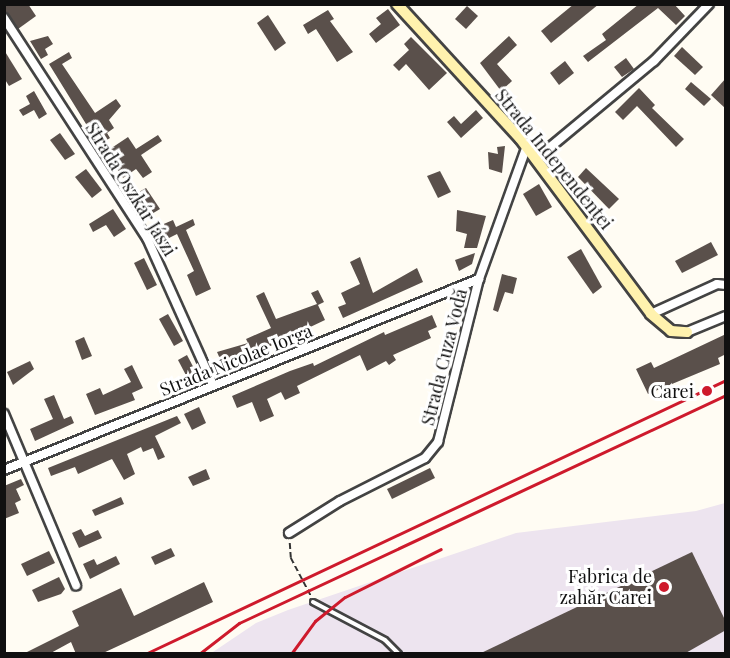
<!DOCTYPE html>
<meta charset="utf-8">
<style>
body{margin:0}
#map{position:relative;width:730px;height:658px;overflow:hidden;background:#fffcf3;font-family:"Playfair Display",serif}
div>[style]{position:absolute}
[style*='--x']{left:calc(var(--x)*1px);top:calc(var(--y)*1px);width:calc(var(--w)*1px);rotate:calc(var(--a)*1deg)}
.industrial>*{inset:0;background:#ede4ef}
.building>*{inset:0;background:#5a504b}
.path>*{height:1.5px;margin-top:-0.75px;transform-origin:0;background:repeating-linear-gradient(90deg,#323232 0 6px,transparent 0 9px)}
.roads{filter:drop-shadow(2px 0 #434343) drop-shadow(-2px 0 #434343) drop-shadow(0 2px #434343) drop-shadow(0 -2px #434343)}
.lane>*{height:4px;margin:-2px;padding:0 2px;transform-origin:2px;border-radius:2px;background:#fff}
.street>*{height:8px;margin:-4px;padding:0 4px;transform-origin:4px;border-radius:4px;background:#fff}
.secondary>*{height:10px;margin:-5px;padding:0 5px;transform-origin:5px;border-radius:5px;background:#fff2ae}
.rail>*{height:3px;margin:-1.5px;padding:0 1.5px;transform-origin:1.5px;border-radius:1.5px;background:#ce1a2c}
.dots>*{width:16px;height:16px;translate:-50% -50%;box-sizing:border-box;border:3px solid #fff;border-radius:50%}
span{translate:-50% -50%;white-space:nowrap;text-align:center;line-height:1.15;-webkit-text-stroke:6px #fff;paint-order:stroke}
.street-label{font-size:18px;color:#101010}
.poi-label{font-size:18px;color:#101010}
.right{translate:-100% -50%;text-align:right}
.frame{position:absolute;inset:0;border:6px solid #101010;pointer-events:none}
</style>
<div id="map">
<div class="industrial">
<div style="clip-path:polygon(725px 503px,725px 653px,210px 654px,256px 623px,288px 610px,516px 533px,696px 511px)"></div>
</div>
<div class="building">
<div style="clip-path:polygon(4px 4px,28px 4px,36px 16px,18px 29px,4px 11px)"></div>
<div style="clip-path:polygon(574px 4px,599px 4px,551px 43px,541px 31px)"></div>
<div style="clip-path:polygon(639px 4px,674px 4px,685px 16px,676px 25px,658px 8px,588px 62px,583px 56px,606px 40px,602px 34px)"></div>
<div style="clip-path:polygon(467px 6px,478px 16px,466px 29px,455px 19px)"></div>
<div style="clip-path:polygon(388px 9px,400px 25px,376px 43px,369px 34px,381px 24px,376px 18px)"></div>
<div style="clip-path:polygon(328px 10px,334px 19px,330px 21px,353px 52px,337px 62px,316px 29px,308px 34px,303px 25px)"></div>
<div style="clip-path:polygon(268px 15px,286px 43px,275px 51px,257px 23px)"></div>
<div style="clip-path:polygon(48px 36px,53px 44px,45px 49px,48px 55px,41px 59px,30px 41px)"></div>
<div style="clip-path:polygon(509px 36px,517px 45px,497px 64px,512px 81px,501px 91px,480px 63px)"></div>
<div style="clip-path:polygon(411px 37px,447px 73px,429px 90px,406px 64px,399px 71px,393px 65px,409px 50px,404px 44px)"></div>
<div style="clip-path:polygon(682px 47px,703px 67px,695px 75px,674px 56px)"></div>
<div style="clip-path:polygon(4px 50px,22px 79px,9px 86px,4px 78px)"></div>
<div style="clip-path:polygon(69px 52px,72px 58px,62px 64px,95px 113px,116px 99px,121px 106px,109px 120px,114px 128px,107px 133px,110px 138px,99px 145px,49px 64px)"></div>
<div style="clip-path:polygon(626px 58px,634px 69px,622px 77px,614px 67px)"></div>
<div style="clip-path:polygon(565px 61px,574px 73px,559px 85px,550px 73px)"></div>
<div style="clip-path:polygon(726px 78px,726px 109px,711px 95px)"></div>
<div style="clip-path:polygon(691px 82px,711px 99px,704px 106px,685px 89px)"></div>
<div style="clip-path:polygon(639px 88px,655px 105px,652px 108px,684px 139px,676px 147px,637px 106px,623px 120px,615px 112px)"></div>
<div style="clip-path:polygon(34px 91px,47px 114px,39px 119px,34px 110px,23px 116px,19px 110px,30px 104px,26px 96px)"></div>
<div style="clip-path:polygon(476px 110px,483px 118px,461px 138px,447px 122px,454px 116px,461px 124px)"></div>
<div style="clip-path:polygon(60px 133px,75px 154px,65px 160px,50px 140px)"></div>
<div style="clip-path:polygon(158px 135px,162px 141px,141px 155px,152px 172px,143px 178px,136px 169px,123px 178px,109px 157px,114px 154px,110px 149px,128px 137px,136px 149px)"></div>
<div style="clip-path:polygon(505px 146px,502px 173px,489px 169px,488px 152px,498px 154px,497px 147px)"></div>
<div style="clip-path:polygon(586px 168px,619px 199px,609px 209px,578px 177px)"></div>
<div style="clip-path:polygon(86px 169px,102px 190px,92px 198px,75px 177px)"></div>
<div style="clip-path:polygon(440px 171px,451px 192px,438px 198px,427px 176px)"></div>
<div style="clip-path:polygon(539px 184px,552px 207px,536px 216px,523px 194px)"></div>
<div style="clip-path:polygon(146px 188px,160px 209px,150px 215px,137px 193px)"></div>
<div style="clip-path:polygon(113px 209px,126px 229px,114px 237px,106px 225px,93px 232px,89px 224px)"></div>
<div style="clip-path:polygon(457px 210px,486px 216px,477px 248px,464px 248px,467px 234px,456px 231px)"></div>
<div style="clip-path:polygon(193px 219px,195px 225px,186px 230px,211px 289px,196px 296px,187px 275px,194px 271px,177px 234px,165px 240px,159px 226px,173px 220px,176px 227px)"></div>
<div style="clip-path:polygon(711px 242px,718px 255px,682px 273px,675px 261px)"></div>
<div style="clip-path:polygon(581px 249px,602px 287px,593px 294px,567px 257px)"></div>
<div style="clip-path:polygon(475px 253px,472px 264px,459px 271px,455px 260px)"></div>
<div style="clip-path:polygon(360px 257px,373px 293px,417px 268px,423px 282px,343px 318px,338px 307px,346px 304px,341px 293px,360px 284px,350px 262px)"></div>
<div style="clip-path:polygon(144px 258px,157px 285px,147px 290px,134px 263px)"></div>
<div style="clip-path:polygon(502px 274px,517px 278px,513px 294px,505px 292px,498px 312px,493px 310px)"></div>
<div style="clip-path:polygon(318px 290px,324px 302px,318px 305px,325px 320px,245px 358px,221px 361px,217px 352px,248px 343px,246px 339px,271px 328px,256px 296px,264px 292px,276px 319px,317px 304px,311px 293px)"></div>
<div style="clip-path:polygon(168px 314px,183px 341px,174px 346px,159px 319px)"></div>
<div style="clip-path:polygon(432px 315px,437px 327px,428px 331px,431px 338px,393px 355px,396px 360px,389px 365px,386px 361px,367px 371px,360px 355px,297px 386px,300px 393px,285px 400px,281px 392px,267px 399px,274px 416px,260px 422px,252px 402px,237px 408px,232px 396px,290px 371px,313px 363px,314px 366px,384px 332px,385px 335px)"></div>
<div style="clip-path:polygon(726px 334px,726px 354px,718px 358px,720px 364px,648px 394px,636px 369px,651px 362px,654px 368px)"></div>
<div style="clip-path:polygon(84px 337px,92px 356px,82px 360px,75px 341px)"></div>
<div style="clip-path:polygon(187px 355px,198px 376px,189px 381px,178px 360px)"></div>
<div style="clip-path:polygon(30px 361px,34px 369px,13px 385px,7px 372px)"></div>
<div style="clip-path:polygon(132px 365px,143px 388px,132px 393px,135px 400px,95px 415px,86px 394px,100px 388px,103px 395px,131px 382px,124px 369px)"></div>
<div style="clip-path:polygon(54px 395px,64px 419px,71px 416px,74px 423px,35px 441px,30px 429px,53px 419px,44px 399px)"></div>
<div style="clip-path:polygon(199px 407px,206px 423px,192px 430px,184px 414px)"></div>
<div style="clip-path:polygon(177px 416px,181px 423px,155px 436px,165px 457px,158px 460px,153px 448px,143px 452px,141px 447px,127px 454px,135px 474px,124px 480px,112px 459px,78px 474px,75px 467px,51px 476px,48px 468px)"></div>
<div style="clip-path:polygon(430px 468px,435px 478px,392px 499px,387px 489px)"></div>
<div style="clip-path:polygon(206px 469px,210px 479px,193px 486px,188px 477px)"></div>
<div style="clip-path:polygon(21px 479px,24px 485px,16px 489px,21px 500px,15px 503px,19px 513px,4px 519px,4px 486px)"></div>
<div style="clip-path:polygon(121px 497px,124px 504px,95px 516px,92px 510px)"></div>
<div style="clip-path:polygon(81px 529px,85px 536px,98px 530px,102px 538px,79px 548px,72px 533px)"></div>
<div style="clip-path:polygon(171px 548px,175px 556px,155px 565px,151px 557px)"></div>
<div style="clip-path:polygon(49px 551px,55px 563px,27px 576px,21px 564px)"></div>
<div style="clip-path:polygon(692px 552px,726px 622px,726px 630px,684px 654px,479px 654px)"></div>
<div style="clip-path:polygon(116px 556px,120px 564px,90px 579px,83px 564px,94px 559px,97px 565px)"></div>
<div style="clip-path:polygon(59px 577px,65px 589px,61px 594px,38px 602px,32px 590px)"></div>
<div style="clip-path:polygon(204px 582px,213px 602px,101px 654px,76px 654px,71px 642px,49px 654px,23px 654px,79px 626px,72px 611px,121px 588px,134px 616px)"></div>
</div>
<div class="path">
<div style="--x:290;--y:543;--w:15;--a:86"></div>
<div style="--x:291;--y:558;--w:43;--a:62.2"></div>
</div>
<div class="roads">
<div class="lane">
<div style="--x:313;--y:602;--w:81;--a:27.8"></div>
<div style="--x:385;--y:640;--w:20;--a:45"></div>
</div>
<div class="street">
<div style="--x:4;--y:18;--w:262;--a:57"></div>
<div style="--x:147;--y:238;--w:161;--a:65.8"></div>
<div style="--x:537;--y:158;--w:152;--a:-39.7"></div>
<div style="--x:654;--y:61;--w:79;--a:-46"></div>
<div style="--x:651;--y:314;--w:72;--a:-24.4"></div>
<div style="--x:717;--y:284;--w:9;--a:6"></div>
<div style="--x:687;--y:332;--w:42;--a:-22.3"></div>
<div style="--x:4;--y:414;--w:186;--a:67.2"></div>
<div style="--x:4;--y:470;--w:512;--a:-21.91"></div>
<div style="--x:289;--y:533;--w:60;--a:-32.1"></div>
<div style="--x:340;--y:501;--w:95;--a:-26.8"></div>
<div style="--x:425;--y:458;--w:21;--a:-51"></div>
<div style="--x:438;--y:442;--w:168;--a:-75.9"></div>
<div style="--x:479;--y:279;--w:141;--a:-70.2"></div>
</div>
<div class="secondary">
<div style="--x:397;--y:4;--w:182;--a:47.5"></div>
<div style="--x:520;--y:138;--w:219;--a:53.3"></div>
<div style="--x:651;--y:314;--w:26;--a:40"></div>
<div style="--x:671;--y:331;--w:16;--a:4"></div>
</div>
</div>
<div class="rail">
<div style="--x:145;--y:654;--w:642;--a:-25.25"></div>
<div style="--x:199;--y:654;--w:51;--a:-37.8"></div>
<div style="--x:239;--y:623;--w:538;--a:-25.09"></div>
<div style="--x:291;--y:654;--w:41;--a:-54"></div>
<div style="--x:315;--y:621;--w:38;--a:-39"></div>
<div style="--x:345;--y:597;--w:107;--a:-26.6"></div>
</div>
<div class="dots">
<div style="left:707px;top:391px;background:#ce1a2c"></div>
<div style="left:664px;top:587px;background:#ce1a2c"></div>
</div>
<div class="street-label">
<span style="left:554px;top:159px;rotate:51deg">Strada Independenței</span>
<span style="left:131px;top:189px;rotate:58deg">Strada Oszkár Jászi</span>
<span style="left:444px;top:357px;rotate:-76deg">Strada Cuza Vodă</span>
<span style="left:236px;top:360px;rotate:-22deg">Strada Nicolae Iorga</span>
</div>
<div class="poi-label">
<span class="right" style="left:694px;top:391px">Carei</span>
<span class="right" style="left:652px;top:587px">Fabrica de<br>zahăr Carei</span>
</div>
<div class="frame"></div>
</div>
